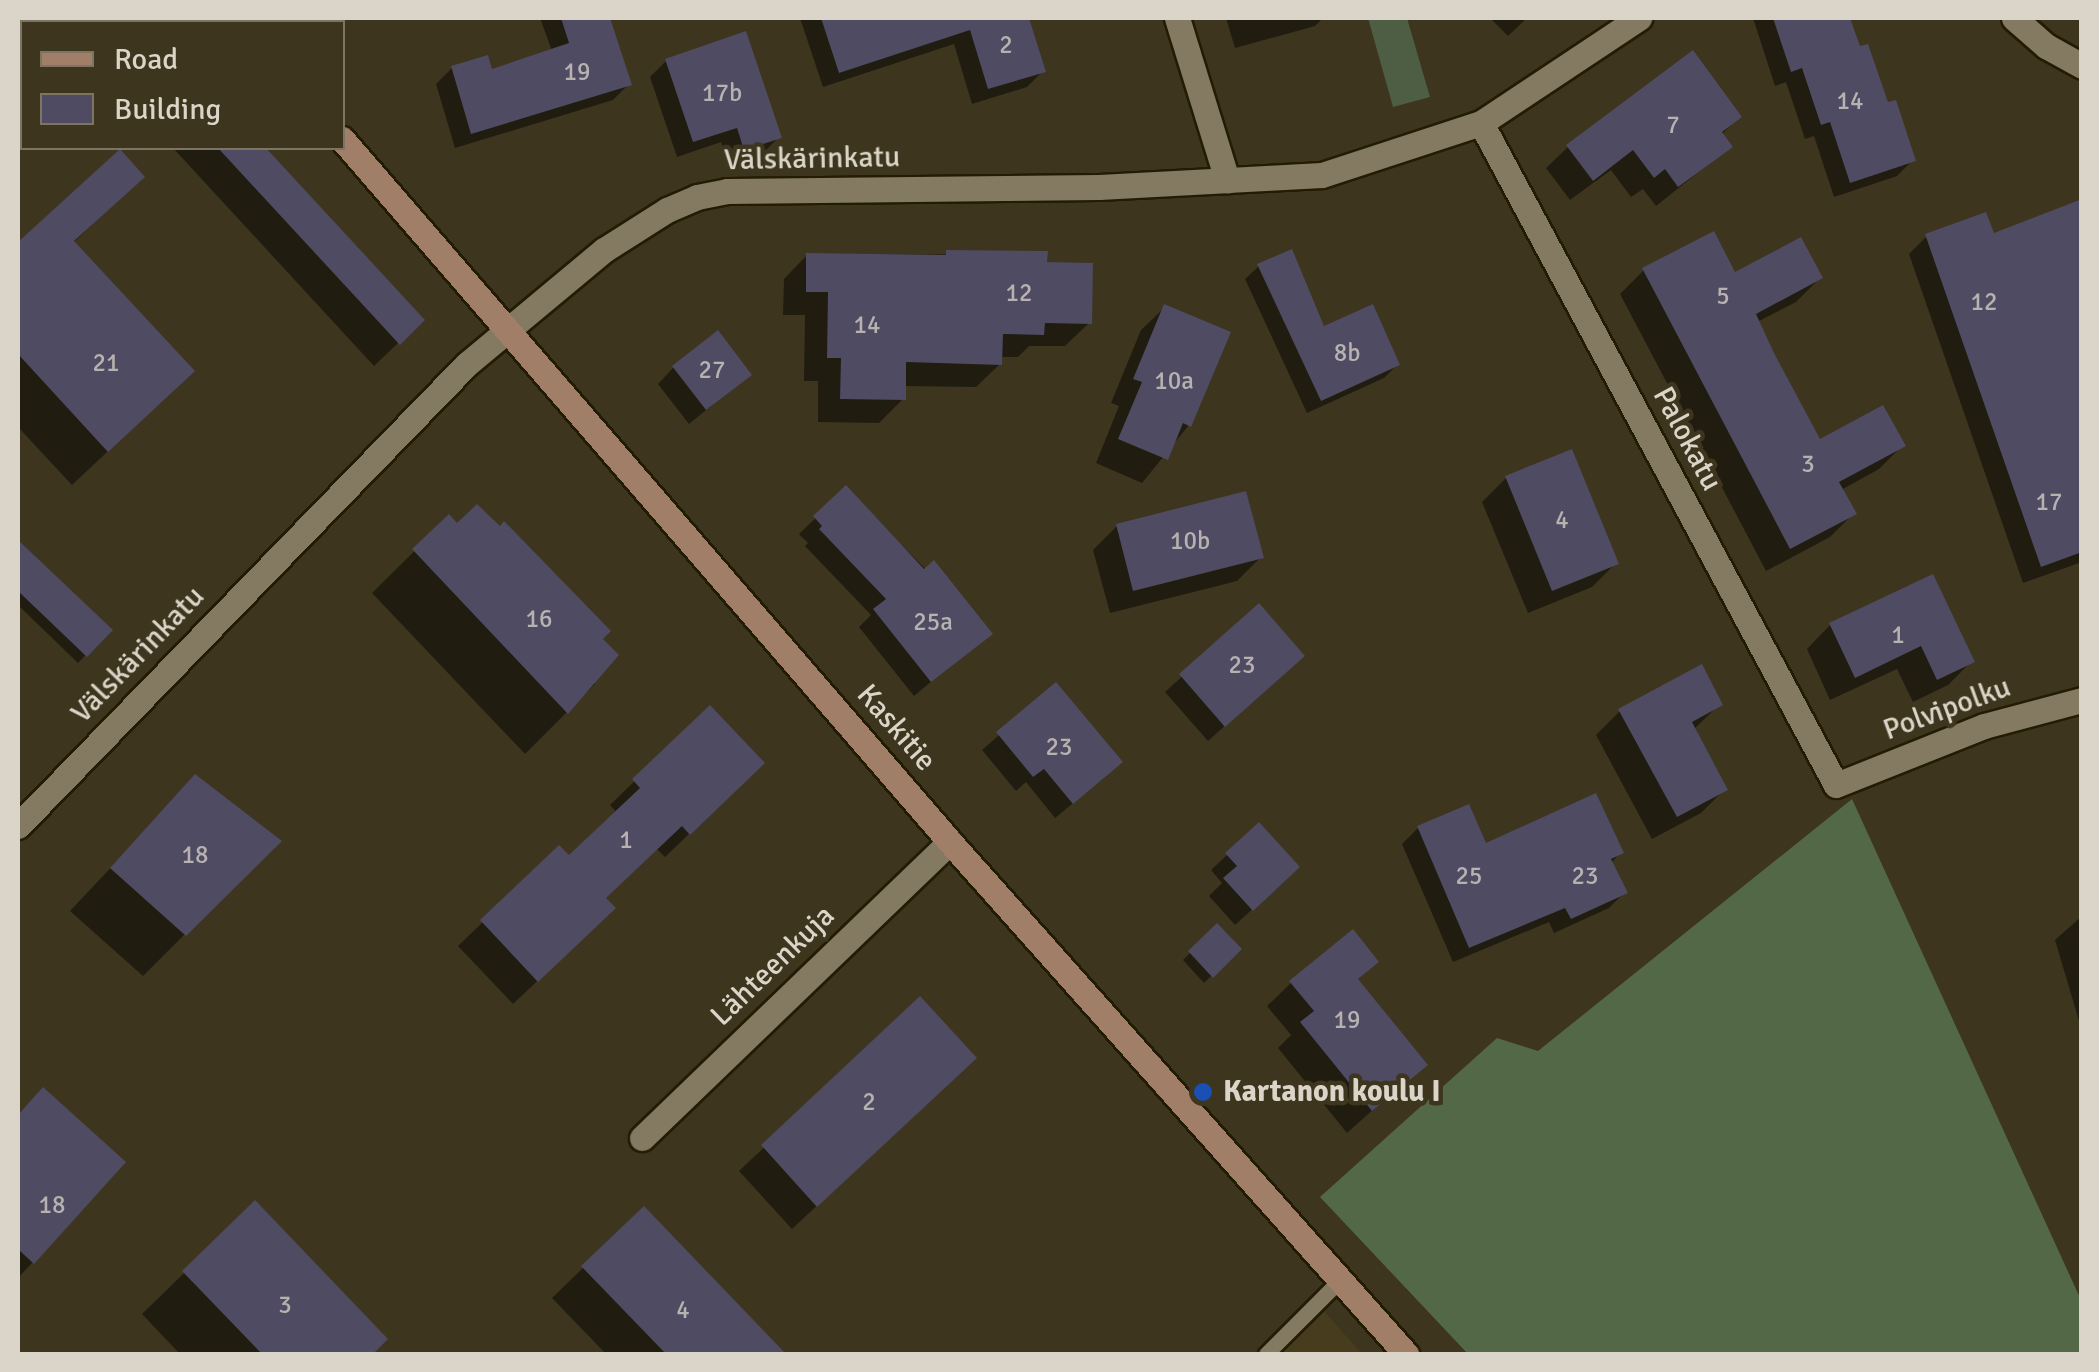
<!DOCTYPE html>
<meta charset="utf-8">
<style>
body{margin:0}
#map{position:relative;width:2099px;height:1372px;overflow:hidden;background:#3d351d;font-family:Signika,sans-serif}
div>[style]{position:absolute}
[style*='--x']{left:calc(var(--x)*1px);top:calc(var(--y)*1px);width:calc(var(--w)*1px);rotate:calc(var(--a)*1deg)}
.built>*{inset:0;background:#473c1e}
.green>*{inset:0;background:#4e5e44}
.forest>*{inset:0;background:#536846}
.shadow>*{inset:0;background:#0007}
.building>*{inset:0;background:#4e4b63}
.roads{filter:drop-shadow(2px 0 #231c05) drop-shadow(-2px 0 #231c05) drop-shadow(0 2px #231c05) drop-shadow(0 -2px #231c05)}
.lane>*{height:15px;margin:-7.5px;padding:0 7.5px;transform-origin:7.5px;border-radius:7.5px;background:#837a61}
.street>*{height:25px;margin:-12.5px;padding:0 12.5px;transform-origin:12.5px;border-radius:12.5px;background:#837a61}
.secondary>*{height:25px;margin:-12.5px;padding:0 12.5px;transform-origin:12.5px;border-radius:12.5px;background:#a17e67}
.dots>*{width:28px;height:28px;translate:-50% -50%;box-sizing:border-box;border:5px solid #3d351d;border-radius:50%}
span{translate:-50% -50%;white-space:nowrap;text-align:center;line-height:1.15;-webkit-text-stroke:9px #3d351d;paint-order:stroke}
.number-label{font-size:25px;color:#b7b2af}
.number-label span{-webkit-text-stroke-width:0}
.street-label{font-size:30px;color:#dad5c8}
.poi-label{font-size:30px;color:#dad5c8;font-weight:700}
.left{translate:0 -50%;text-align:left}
.frame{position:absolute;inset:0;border:20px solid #dad5c8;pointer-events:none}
.legend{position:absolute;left:20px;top:20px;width:325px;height:130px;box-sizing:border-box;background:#3d351d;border:2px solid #7c7561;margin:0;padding:12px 18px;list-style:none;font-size:30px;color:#dad5c8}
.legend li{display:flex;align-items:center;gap:20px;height:50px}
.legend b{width:50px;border:2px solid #7c7561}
</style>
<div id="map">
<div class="built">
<div style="clip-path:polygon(1318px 1304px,1362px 1354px,1268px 1354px)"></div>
</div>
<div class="green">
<div style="clip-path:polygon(1368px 18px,1407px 18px,1430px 97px,1393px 107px)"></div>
</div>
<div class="forest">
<div style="clip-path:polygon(1852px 799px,2081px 1300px,2081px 1354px,1468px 1354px,1320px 1197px,1497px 1038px,1538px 1051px)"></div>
</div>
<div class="shadow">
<div style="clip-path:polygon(540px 18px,607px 18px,629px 84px,613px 100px,455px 148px,436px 84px,452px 68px,490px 72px,552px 51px)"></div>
<div style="clip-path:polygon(800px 18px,1027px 18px,1043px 71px,1027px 87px,972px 104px,954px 44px,823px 87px)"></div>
<div style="clip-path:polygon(1226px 18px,1323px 18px,1315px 26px,1235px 48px)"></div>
<div style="clip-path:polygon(1490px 18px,1527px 18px,1508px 36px)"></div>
<div style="clip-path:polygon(1753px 18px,1848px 18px,1858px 50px,1913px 160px,1897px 176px,1834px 197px,1814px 136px,1805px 139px,1786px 82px,1775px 86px)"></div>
<div style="clip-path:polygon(1693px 53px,1739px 117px,1721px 135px,1730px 147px,1656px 206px,1643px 189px,1631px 197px,1611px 170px,1570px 200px,1546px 168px,1568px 147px)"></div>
<div style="clip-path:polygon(666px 61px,779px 137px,763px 153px,728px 165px,721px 142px,677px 157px,650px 77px)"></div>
<div style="clip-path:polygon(173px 148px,263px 148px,422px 320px,374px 366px)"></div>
<div style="clip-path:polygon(120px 153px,141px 177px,73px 243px,156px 406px,72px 485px,18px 427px,18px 246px)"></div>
<div style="clip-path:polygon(1927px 236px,2082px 459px,2082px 562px,2023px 583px,1909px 254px)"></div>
<div style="clip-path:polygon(1045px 254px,1044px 264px,1089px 323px,1065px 346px,1029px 346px,1018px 357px,1000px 357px,1000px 364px,976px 387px,903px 386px,903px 399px,879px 423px,818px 422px,818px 381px,804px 381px,805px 315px,783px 315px,784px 279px,807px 255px)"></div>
<div style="clip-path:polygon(1259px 266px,1323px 329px,1397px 365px,1384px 378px,1307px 413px,1245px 279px)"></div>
<div style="clip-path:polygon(1644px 270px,1820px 278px,1796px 302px,1757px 322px,1819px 442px,1902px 446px,1879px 469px,1841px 490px,1854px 513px,1830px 537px,1766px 571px,1620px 294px)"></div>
<div style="clip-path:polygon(1165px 307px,1189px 425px,1142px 483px,1096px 463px,1119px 406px,1111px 403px,1141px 330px)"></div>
<div style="clip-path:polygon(673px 368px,749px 375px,689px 424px,658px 384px)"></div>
<div style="clip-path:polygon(1506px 478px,1616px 563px,1592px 587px,1528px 613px,1482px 502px)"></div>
<div style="clip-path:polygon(846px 489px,989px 633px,914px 696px,859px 627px,871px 615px,805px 546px,808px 543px,799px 534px)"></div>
<div style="clip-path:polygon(449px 517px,600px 639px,591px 679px,595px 684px,525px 754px,372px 593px)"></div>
<div style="clip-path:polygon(1117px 526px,1261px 557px,1237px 581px,1110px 613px,1093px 550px)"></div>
<div style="clip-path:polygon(18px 543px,109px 630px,78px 663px,18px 605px)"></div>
<div style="clip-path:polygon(1932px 577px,1972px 661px,1948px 685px,1913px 702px,1897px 669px,1830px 700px,1807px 649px,1830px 625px)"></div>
<div style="clip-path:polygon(1259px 607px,1286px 671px,1208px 741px,1165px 692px)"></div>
<div style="clip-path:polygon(1056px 685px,1104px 778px,1055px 818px,1026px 782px,1016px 791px,982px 750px)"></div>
<div style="clip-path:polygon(1720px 704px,1693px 730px,1725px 789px,1701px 813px,1652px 839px,1596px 735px,1620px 711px)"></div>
<div style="clip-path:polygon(710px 708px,738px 787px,665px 857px,656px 848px,603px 899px,589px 932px,513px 1004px,458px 946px,559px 849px,569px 859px,617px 813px,610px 805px)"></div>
<div style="clip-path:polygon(195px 778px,278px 841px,143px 976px,70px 911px)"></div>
<div style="clip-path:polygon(1418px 828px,1484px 846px,1621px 852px,1611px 863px,1625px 892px,1609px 908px,1554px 933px,1549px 922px,1453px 962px,1402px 844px)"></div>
<div style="clip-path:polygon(1227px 855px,1281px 883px,1235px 925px,1209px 896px,1222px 883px,1211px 870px)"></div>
<div style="clip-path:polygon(2082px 916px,2082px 1031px,2055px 940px)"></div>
<div style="clip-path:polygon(1217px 927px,1239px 949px,1204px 983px,1183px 960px)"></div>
<div style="clip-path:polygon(1376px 962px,1356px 981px,1424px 1064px,1347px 1133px,1278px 1048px,1291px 1035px,1267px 1006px,1291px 983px)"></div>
<div style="clip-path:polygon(920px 1000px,950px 1081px,792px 1229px,739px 1171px)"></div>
<div style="clip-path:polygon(43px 1090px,33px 1262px,18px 1278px,18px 1116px)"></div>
<div style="clip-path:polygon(255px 1204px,385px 1339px,370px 1354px,180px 1354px,142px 1314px)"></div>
<div style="clip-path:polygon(644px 1209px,782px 1354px,606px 1354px,552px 1298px)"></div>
</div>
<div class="building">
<div style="clip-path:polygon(561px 18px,610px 18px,632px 85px,471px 134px,451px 66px,488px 55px,492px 69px,569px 43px)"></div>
<div style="clip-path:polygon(821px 18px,1029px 18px,1046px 72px,988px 89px,970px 30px,839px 73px)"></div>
<div style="clip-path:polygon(1773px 18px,1850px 18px,1860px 46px,1868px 44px,1888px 102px,1896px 100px,1916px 161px,1850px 183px,1830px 122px,1821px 125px,1802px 68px,1791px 72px)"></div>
<div style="clip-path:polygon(746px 31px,782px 138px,744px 150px,737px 128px,693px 142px,665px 59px)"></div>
<div style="clip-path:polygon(1693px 50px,1742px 117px,1722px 132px,1733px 147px,1678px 187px,1665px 169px,1654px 178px,1633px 150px,1593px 181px,1566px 145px)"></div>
<div style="clip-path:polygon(218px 148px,266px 148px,425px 320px,400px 345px)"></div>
<div style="clip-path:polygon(120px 149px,145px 177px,74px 241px,195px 371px,108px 452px,18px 354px,18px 242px)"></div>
<div style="clip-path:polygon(2082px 199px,2082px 552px,2041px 567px,1925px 234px,1986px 212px,1994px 233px)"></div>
<div style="clip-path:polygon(1714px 231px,1735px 272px,1801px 237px,1823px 278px,1756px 314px,1774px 353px,1820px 439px,1883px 405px,1906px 446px,1839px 482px,1857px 514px,1790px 549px,1642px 268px)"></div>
<div style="clip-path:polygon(1292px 249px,1324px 326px,1373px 304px,1400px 365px,1321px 401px,1257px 264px)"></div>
<div style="clip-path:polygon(946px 250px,1048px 251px,1047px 262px,1093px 263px,1092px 324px,1045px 323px,1044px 335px,1003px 334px,1002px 365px,906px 362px,906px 400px,840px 399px,841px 358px,827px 358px,828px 292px,806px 292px,806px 253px,946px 255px)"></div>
<div style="clip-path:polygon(1164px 304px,1231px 332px,1191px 427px,1183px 423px,1168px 460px,1118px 439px,1142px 382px,1133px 379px)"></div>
<div style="clip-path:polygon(718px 330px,752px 375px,706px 410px,672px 366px)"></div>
<div style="clip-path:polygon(1572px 449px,1619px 564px,1552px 591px,1505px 476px)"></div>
<div style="clip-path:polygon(846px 485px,924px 569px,934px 560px,993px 634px,931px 682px,873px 609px,886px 599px,819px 529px,822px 526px,813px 516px)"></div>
<div style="clip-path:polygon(1246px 491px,1264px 558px,1133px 591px,1116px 524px)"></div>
<div style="clip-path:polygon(477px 504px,500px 526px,504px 521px,611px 631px,603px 639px,619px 655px,568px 714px,412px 549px,449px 514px,457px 523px)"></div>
<div style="clip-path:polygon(18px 540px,113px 630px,87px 657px,18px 591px)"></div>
<div style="clip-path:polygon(1933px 574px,1975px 662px,1937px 680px,1921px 646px,1855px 678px,1829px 623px)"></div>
<div style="clip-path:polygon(1259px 603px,1305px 656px,1225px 727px,1179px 674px)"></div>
<div style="clip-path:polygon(1702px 664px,1723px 705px,1692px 722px,1728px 790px,1677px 817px,1618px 709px)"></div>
<div style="clip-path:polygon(1056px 682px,1123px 762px,1073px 804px,1044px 769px,1033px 777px,996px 732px)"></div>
<div style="clip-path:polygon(710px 705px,765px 763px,690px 835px,682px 826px,606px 898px,616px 908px,538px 982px,480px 920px,559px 845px,569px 855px,640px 788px,632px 779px)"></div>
<div style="clip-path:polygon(195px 774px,282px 841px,186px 936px,110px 868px)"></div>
<div style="clip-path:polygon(1596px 793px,1624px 853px,1611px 859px,1628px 893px,1571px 919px,1565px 908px,1469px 948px,1417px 826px,1469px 804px,1486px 843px)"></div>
<div style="clip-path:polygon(1259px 822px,1300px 867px,1253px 911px,1223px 878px,1237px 866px,1225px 853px)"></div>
<div style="clip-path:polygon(1217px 923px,1242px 949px,1213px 978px,1188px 951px)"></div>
<div style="clip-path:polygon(1353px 929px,1379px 962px,1358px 979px,1428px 1065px,1372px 1111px,1300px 1022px,1314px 1011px,1289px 981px)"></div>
<div style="clip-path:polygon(920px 996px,977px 1058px,817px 1207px,761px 1145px)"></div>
<div style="clip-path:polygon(43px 1087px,126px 1162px,34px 1264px,18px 1249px,18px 1115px)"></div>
<div style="clip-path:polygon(255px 1200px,388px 1339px,373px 1354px,262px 1354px,182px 1271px)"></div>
<div style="clip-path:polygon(644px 1206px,786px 1354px,666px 1354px,581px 1266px)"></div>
</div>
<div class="roads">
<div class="lane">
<div style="--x:1266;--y:1354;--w:103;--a:-45"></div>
</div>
<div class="street">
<div style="--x:1177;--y:18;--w:170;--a:72.8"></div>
<div style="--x:2014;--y:18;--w:43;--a:41.2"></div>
<div style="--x:2046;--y:46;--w:41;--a:29.1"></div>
<div style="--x:1481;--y:123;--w:751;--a:61.8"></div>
<div style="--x:1836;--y:785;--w:159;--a:-21.7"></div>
<div style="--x:1984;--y:726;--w:101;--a:-14.9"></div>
<div style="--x:18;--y:826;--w:644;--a:-45.82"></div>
<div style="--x:467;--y:364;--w:178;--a:-39.8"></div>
<div style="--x:604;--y:250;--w:75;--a:-32.4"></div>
<div style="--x:667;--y:210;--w:33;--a:-23"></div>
<div style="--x:697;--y:197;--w:31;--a:-11"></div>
<div style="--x:727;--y:191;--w:372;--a:-0.6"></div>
<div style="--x:1099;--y:187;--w:223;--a:-3.1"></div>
<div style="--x:1322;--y:175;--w:167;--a:-18.1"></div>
<div style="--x:1481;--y:123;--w:190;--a:-33.6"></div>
<div style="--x:642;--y:1138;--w:427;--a:-43.9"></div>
</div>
<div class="secondary">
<div style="--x:235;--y:18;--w:6;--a:45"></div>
<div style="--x:18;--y:27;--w:12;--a:-48"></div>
<div style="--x:342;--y:139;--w:929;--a:49.14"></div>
<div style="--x:950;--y:842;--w:686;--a:48.31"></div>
</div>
</div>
<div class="dots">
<div style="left:1203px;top:1092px;background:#1a4fb4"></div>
</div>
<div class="number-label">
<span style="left:1006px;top:45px">2</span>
<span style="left:577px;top:72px">19</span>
<span style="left:722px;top:93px">17b</span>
<span style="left:1850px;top:101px">14</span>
<span style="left:1673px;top:125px">7</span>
<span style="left:1019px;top:293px">12</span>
<span style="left:1723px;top:296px">5</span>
<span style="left:1984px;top:302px">12</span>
<span style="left:867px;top:325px">14</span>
<span style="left:1347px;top:353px">8b</span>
<span style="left:106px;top:363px">21</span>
<span style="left:712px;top:370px">27</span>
<span style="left:1174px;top:381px">10a</span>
<span style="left:1808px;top:464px">3</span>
<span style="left:2049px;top:502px">17</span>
<span style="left:1562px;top:520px">4</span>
<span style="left:1190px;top:541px">10b</span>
<span style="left:539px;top:619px">16</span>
<span style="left:933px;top:622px">25a</span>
<span style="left:1898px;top:635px">1</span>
<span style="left:1242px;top:665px">23</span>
<span style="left:1059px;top:747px">23</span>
<span style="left:626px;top:840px">1</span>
<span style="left:195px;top:855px">18</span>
<span style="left:1469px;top:876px">25</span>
<span style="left:1585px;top:876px">23</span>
<span style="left:1347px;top:1020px">19</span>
<span style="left:869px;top:1102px">2</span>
<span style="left:52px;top:1205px">18</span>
<span style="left:285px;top:1305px">3</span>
<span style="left:683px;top:1310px">4</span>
</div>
<div class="street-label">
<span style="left:812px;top:159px;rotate:-1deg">Välskärinkatu</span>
<span style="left:1687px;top:439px;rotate:62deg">Palokatu</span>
<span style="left:138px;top:655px;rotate:-46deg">Välskärinkatu</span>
<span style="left:1947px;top:709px;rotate:-20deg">Polvipolku</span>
<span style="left:896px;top:728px;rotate:49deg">Kaskitie</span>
<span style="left:773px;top:966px;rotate:-44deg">Lähteenkuja</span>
</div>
<div class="poi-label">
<span class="left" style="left:1223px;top:1092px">Kartanon koulu I</span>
</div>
<div class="frame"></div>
<ul class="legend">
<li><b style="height:12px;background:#a17e67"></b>Road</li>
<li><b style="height:28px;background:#4e4b63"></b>Building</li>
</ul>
</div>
